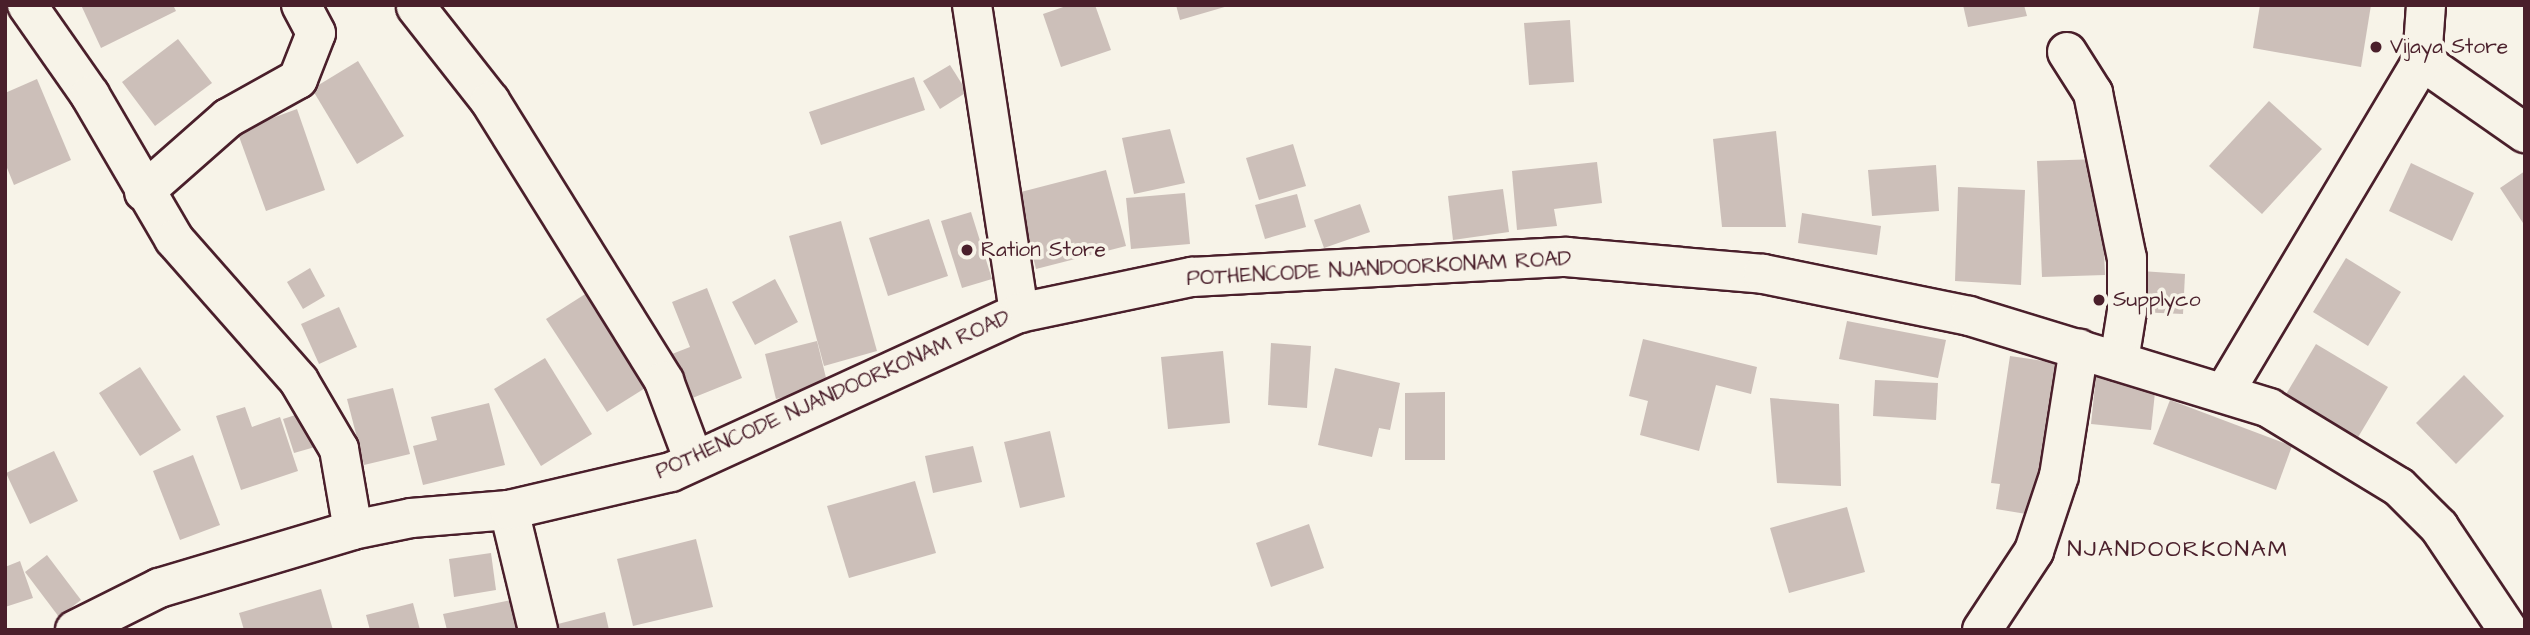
<!DOCTYPE html>
<style>
body{margin:0}
#map{position:relative;width:2530px;height:635px;overflow:hidden;background:#f7f3e8;font-family:"Architects Daughter",sans-serif}
div>[style]{position:absolute}
[style*='--x']{left:calc(var(--x)*1px);top:calc(var(--y)*1px);width:calc(var(--w)*1px);rotate:calc(var(--a)*1deg)}
.building>*{inset:0;background:#ccbfb9}
.roads{filter:drop-shadow(2px 0 #4a1f2b) drop-shadow(-2px 0 #4a1f2b) drop-shadow(0 2px #4a1f2b) drop-shadow(0 -2px #4a1f2b)}
.street>*{height:38px;margin:-19px;padding:0 19px;transform-origin:19px;border-radius:19px;background:#f7f3e8}
.secondary>*{height:38px;margin:-19px;padding:0 19px;transform-origin:19px;border-radius:19px;background:#f7f3e8}
.dots>*{width:19px;height:19px;translate:-50% -50%;box-sizing:border-box;border:4px solid #f7f3e8;border-radius:50%}
span{translate:-50% -50%;white-space:nowrap;text-align:center;line-height:1.15;-webkit-text-stroke:7px #f7f3e8;paint-order:stroke}
.poi-label{font-size:21px;color:#4a1f2b}
.left{translate:0 -50%;text-align:left}
.street-label{font-size:21px;color:#4a1f2b}
.neighbourhood-label{font-size:23px;color:#4a1f2b;letter-spacing:2px}
.frame{position:absolute;inset:0;border:7px solid #4a1f2b;pointer-events:none}
</style>
<div id="map">
<div class="building">
<div style="clip-path:polygon(81px 5px,173px 5px,176px 11px,101px 48px)"></div>
<div style="clip-path:polygon(1069px 5px,1095px 5px,1111px 50px,1061px 67px,1043px 14px)"></div>
<div style="clip-path:polygon(1176px 5px,1228px 5px,1228px 6px,1180px 20px)"></div>
<div style="clip-path:polygon(1963px 5px,2024px 5px,2027px 16px,1968px 27px)"></div>
<div style="clip-path:polygon(2260px 5px,2371px 5px,2361px 67px,2253px 48px)"></div>
<div style="clip-path:polygon(1570px 20px,1574px 82px,1529px 85px,1524px 23px)"></div>
<div style="clip-path:polygon(178px 39px,212px 83px,155px 126px,122px 82px)"></div>
<div style="clip-path:polygon(358px 61px,404px 136px,357px 164px,312px 89px)"></div>
<div style="clip-path:polygon(950px 65px,967px 92px,940px 109px,923px 81px)"></div>
<div style="clip-path:polygon(914px 77px,925px 110px,821px 145px,809px 112px)"></div>
<div style="clip-path:polygon(37px 79px,71px 160px,14px 185px,5px 163px,5px 93px)"></div>
<div style="clip-path:polygon(2269px 101px,2322px 149px,2262px 214px,2209px 166px)"></div>
<div style="clip-path:polygon(297px 109px,325px 190px,266px 211px,237px 131px)"></div>
<div style="clip-path:polygon(1170px 129px,1185px 183px,1134px 194px,1122px 138px)"></div>
<div style="clip-path:polygon(1776px 131px,1786px 227px,1722px 227px,1713px 139px)"></div>
<div style="clip-path:polygon(1293px 144px,1306px 186px,1259px 200px,1246px 158px)"></div>
<div style="clip-path:polygon(2100px 159px,2105px 275px,2042px 277px,2037px 161px)"></div>
<div style="clip-path:polygon(1597px 162px,1602px 203px,1554px 209px,1557px 226px,1517px 230px,1512px 171px)"></div>
<div style="clip-path:polygon(2411px 163px,2474px 193px,2452px 241px,2389px 211px)"></div>
<div style="clip-path:polygon(1936px 165px,1939px 211px,1872px 216px,1868px 170px)"></div>
<div style="clip-path:polygon(1106px 170px,1126px 246px,1036px 269px,1017px 193px)"></div>
<div style="clip-path:polygon(2525px 171px,2525px 226px,2500px 188px)"></div>
<div style="clip-path:polygon(1958px 187px,2025px 190px,2021px 285px,1955px 281px)"></div>
<div style="clip-path:polygon(1503px 189px,1509px 232px,1453px 240px,1448px 196px)"></div>
<div style="clip-path:polygon(1185px 193px,1190px 244px,1131px 249px,1126px 198px)"></div>
<div style="clip-path:polygon(1297px 194px,1306px 227px,1265px 239px,1255px 205px)"></div>
<div style="clip-path:polygon(1360px 204px,1370px 232px,1324px 248px,1314px 220px)"></div>
<div style="clip-path:polygon(971px 212px,992px 279px,962px 288px,941px 221px)"></div>
<div style="clip-path:polygon(1802px 213px,1881px 226px,1877px 255px,1798px 243px)"></div>
<div style="clip-path:polygon(929px 219px,948px 276px,888px 296px,869px 238px)"></div>
<div style="clip-path:polygon(841px 221px,877px 351px,824px 366px,789px 236px)"></div>
<div style="clip-path:polygon(2346px 258px,2401px 292px,2368px 346px,2313px 312px)"></div>
<div style="clip-path:polygon(310px 268px,325px 296px,303px 309px,287px 282px)"></div>
<div style="clip-path:polygon(2141px 271px,2185px 274px,2183px 314px,2138px 312px)"></div>
<div style="clip-path:polygon(775px 279px,798px 322px,755px 345px,732px 302px)"></div>
<div style="clip-path:polygon(707px 288px,742px 378px,690px 399px,672px 354px,690px 347px,672px 302px)"></div>
<div style="clip-path:polygon(590px 291px,650px 385px,607px 412px,546px 319px)"></div>
<div style="clip-path:polygon(339px 307px,357px 347px,319px 364px,301px 324px)"></div>
<div style="clip-path:polygon(1847px 321px,1946px 340px,1938px 378px,1839px 359px)"></div>
<div style="clip-path:polygon(1643px 339px,1757px 367px,1751px 394px,1716px 385px,1699px 451px,1640px 435px,1648px 401px,1629px 396px)"></div>
<div style="clip-path:polygon(817px 341px,828px 386px,776px 399px,765px 354px)"></div>
<div style="clip-path:polygon(1271px 343px,1311px 346px,1307px 408px,1268px 405px)"></div>
<div style="clip-path:polygon(2316px 344px,2388px 387px,2357px 439px,2285px 396px)"></div>
<div style="clip-path:polygon(1223px 351px,1230px 423px,1168px 429px,1161px 357px)"></div>
<div style="clip-path:polygon(2010px 356px,2063px 364px,2039px 516px,1996px 509px,2000px 484px,1991px 483px)"></div>
<div style="clip-path:polygon(545px 358px,592px 434px,541px 466px,494px 389px)"></div>
<div style="clip-path:polygon(140px 367px,181px 430px,140px 456px,99px 393px)"></div>
<div style="clip-path:polygon(1335px 368px,1400px 383px,1390px 430px,1379px 428px,1372px 457px,1318px 445px)"></div>
<div style="clip-path:polygon(2464px 375px,2504px 416px,2456px 464px,2416px 423px)"></div>
<div style="clip-path:polygon(2096px 376px,2156px 383px,2151px 430px,2091px 424px)"></div>
<div style="clip-path:polygon(1875px 380px,1938px 383px,1936px 420px,1873px 416px)"></div>
<div style="clip-path:polygon(393px 388px,410px 454px,364px 465px,347px 399px)"></div>
<div style="clip-path:polygon(1445px 392px,1445px 460px,1405px 460px,1405px 393px)"></div>
<div style="clip-path:polygon(1770px 398px,1839px 404px,1841px 486px,1777px 483px)"></div>
<div style="clip-path:polygon(2170px 400px,2292px 446px,2276px 490px,2153px 444px)"></div>
<div style="clip-path:polygon(489px 403px,505px 465px,423px 485px,413px 446px,437px 440px,431px 417px)"></div>
<div style="clip-path:polygon(245px 407px,252px 427px,280px 417px,298px 471px,241px 490px,216px 416px)"></div>
<div style="clip-path:polygon(311px 410px,322px 445px,294px 453px,283px 419px)"></div>
<div style="clip-path:polygon(1050px 431px,1065px 497px,1020px 508px,1004px 442px)"></div>
<div style="clip-path:polygon(973px 446px,982px 482px,933px 493px,925px 456px)"></div>
<div style="clip-path:polygon(54px 451px,78px 501px,30px 524px,6px 473px)"></div>
<div style="clip-path:polygon(193px 455px,220px 525px,180px 540px,153px 471px)"></div>
<div style="clip-path:polygon(915px 481px,936px 553px,849px 578px,827px 506px)"></div>
<div style="clip-path:polygon(1847px 507px,1865px 572px,1789px 593px,1770px 528px)"></div>
<div style="clip-path:polygon(1309px 524px,1324px 568px,1271px 587px,1256px 543px)"></div>
<div style="clip-path:polygon(696px 539px,713px 607px,633px 626px,617px 559px)"></div>
<div style="clip-path:polygon(491px 553px,496px 590px,454px 597px,449px 559px)"></div>
<div style="clip-path:polygon(47px 555px,81px 600px,59px 617px,25px 572px)"></div>
<div style="clip-path:polygon(20px 561px,33px 598px,5px 607px,5px 567px)"></div>
<div style="clip-path:polygon(321px 589px,333px 630px,244px 630px,239px 613px)"></div>
<div style="clip-path:polygon(516px 599px,522px 630px,447px 630px,443px 614px)"></div>
<div style="clip-path:polygon(413px 603px,420px 630px,370px 630px,366px 615px)"></div>
<div style="clip-path:polygon(605px 612px,609px 630px,551px 630px,550px 626px)"></div>
</div>
<div class="roads">
<div class="street">
<div style="--x:27;--y:5;--w:110;--a:55"></div>
<div style="--x:90;--y:95;--w:167;--a:59.7"></div>
<div style="--x:174;--y:239;--w:189;--a:48.6"></div>
<div style="--x:299;--y:381;--w:79;--a:59.5"></div>
<div style="--x:339;--y:449;--w:82;--a:80.2"></div>
<div style="--x:416;--y:7;--w:120;--a:51.8"></div>
<div style="--x:490;--y:101;--w:330;--a:58.1"></div>
<div style="--x:664;--y:381;--w:85;--a:69.4"></div>
<div style="--x:2067;--y:52;--w:49;--a:57.6"></div>
<div style="--x:2093;--y:93;--w:168;--a:78.4"></div>
<div style="--x:2127;--y:258;--w:53;--a:90"></div>
<div style="--x:2127;--y:311;--w:51;--a:99.1"></div>
<div style="--x:2422;--y:61;--w:126;--a:35"></div>
<div style="--x:144;--y:192;--w:112;--a:-41.4"></div>
<div style="--x:228;--y:118;--w:80;--a:-29.1"></div>
<div style="--x:298;--y:79;--w:49;--a:-68.6"></div>
<div style="--x:316;--y:33;--w:32;--a:-118"></div>
<div style="--x:509;--y:510;--w:123;--a:76.4"></div>
<div style="--x:1982;--y:630;--w:95;--a:-56.6"></div>
<div style="--x:2034;--y:551;--w:79;--a:-71.6"></div>
<div style="--x:2059;--y:476;--w:129;--a:-81.1"></div>
</div>
<div class="secondary">
<div style="--x:972;--y:5;--w:312;--a:81.3"></div>
<div style="--x:2224;--y:393;--w:387;--a:-59.2"></div>
<div style="--x:2422;--y:61;--w:56;--a:-85.9"></div>
<div style="--x:75;--y:630;--w:94;--a:-26.6"></div>
<div style="--x:159;--y:588;--w:202;--a:-16.6"></div>
<div style="--x:353;--y:530;--w:59;--a:-11.7"></div>
<div style="--x:411;--y:518;--w:98;--a:-4.7"></div>
<div style="--x:509;--y:510;--w:166;--a:-13.2"></div>
<div style="--x:671;--y:472;--w:383;--a:-24.6"></div>
<div style="--x:1019;--y:313;--w:177;--a:-11.8"></div>
<div style="--x:1192;--y:277;--w:375;--a:-3.1"></div>
<div style="--x:1566;--y:257;--w:198;--a:4.9"></div>
<div style="--x:1763;--y:274;--w:210;--a:11.5"></div>
<div style="--x:1969;--y:316;--w:314;--a:17"></div>
<div style="--x:2269;--y:408;--w:152;--a:31.3"></div>
<div style="--x:2399;--y:487;--w:57;--a:45"></div>
<div style="--x:2439;--y:527;--w:124;--a:56.2"></div>
</div>
</div>
<div class="dots">
<div style="left:2376px;top:47px;background:#4a1f2b"></div>
<div style="left:967px;top:250px;background:#4a1f2b"></div>
<div style="left:2099px;top:300px;background:#4a1f2b"></div>
</div>
<div class="poi-label">
<span class="left" style="left:2390px;top:47px">Vijaya Store</span>
<span class="left" style="left:981px;top:250px">Ration Store</span>
<span class="left" style="left:2113px;top:300px">Supplyco</span>
</div>
<div class="street-label">
<span style="left:1379px;top:269px;rotate:-3deg">POTHENCODE NJANDOORKONAM ROAD</span>
<span style="left:833px;top:395px;rotate:-24deg">POTHENCODE NJANDOORKONAM ROAD</span>
</div>
<div class="neighbourhood-label">
<span style="left:2178px;top:549px">NJANDOORKONAM</span>
</div>
<div class="frame"></div>
</div>
